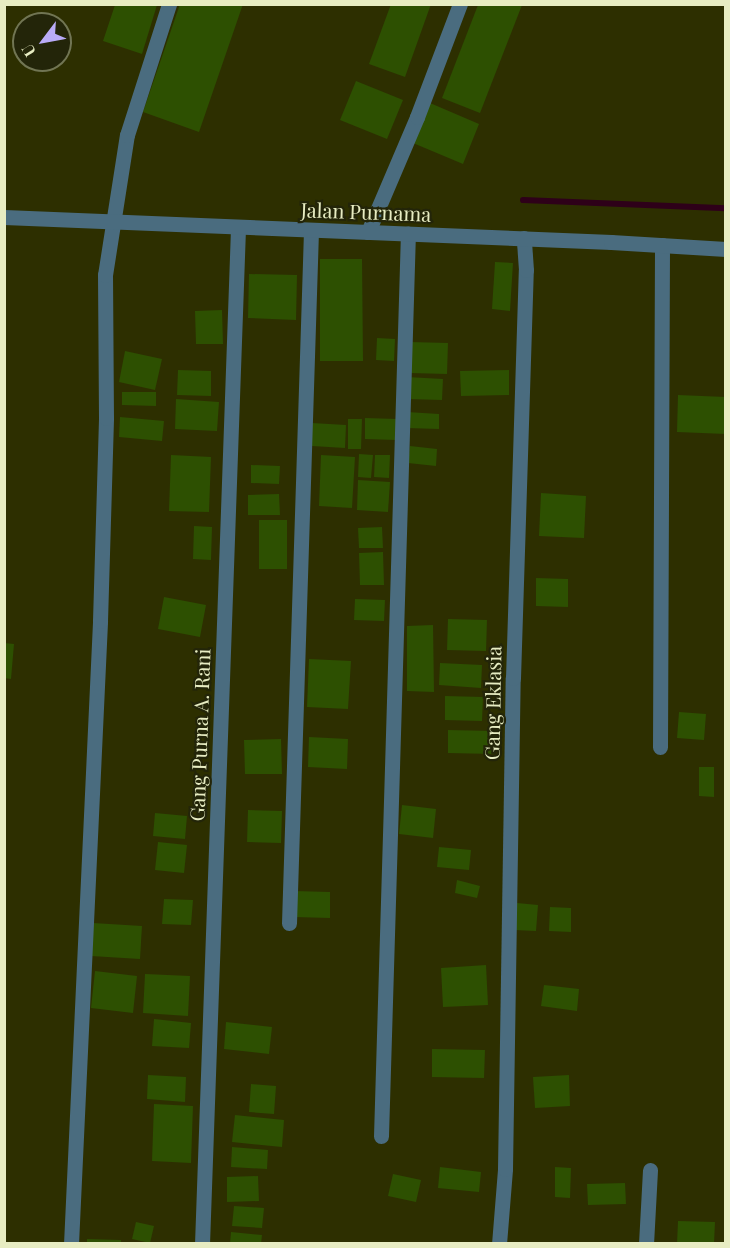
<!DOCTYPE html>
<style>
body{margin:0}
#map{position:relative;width:730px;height:1248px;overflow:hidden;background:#2d2f00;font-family:"Playfair Display",serif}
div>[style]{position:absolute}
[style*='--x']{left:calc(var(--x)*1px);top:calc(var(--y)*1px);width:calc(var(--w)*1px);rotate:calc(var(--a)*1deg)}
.stream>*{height:6px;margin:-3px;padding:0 3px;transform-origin:3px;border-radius:3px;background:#2e0019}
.building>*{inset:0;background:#2d5001}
.minor>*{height:15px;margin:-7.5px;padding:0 7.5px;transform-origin:7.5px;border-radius:7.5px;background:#4a6c7f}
.tertiary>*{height:15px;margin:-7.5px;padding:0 7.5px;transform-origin:7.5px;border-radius:7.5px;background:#4a6c7f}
span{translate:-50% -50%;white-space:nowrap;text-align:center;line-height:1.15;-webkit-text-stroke:4.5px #232509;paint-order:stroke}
.street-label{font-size:20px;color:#e7ecc2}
.frame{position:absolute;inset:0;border:6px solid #e7ecc2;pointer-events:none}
.north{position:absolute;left:12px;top:12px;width:60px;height:60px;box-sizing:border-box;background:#232509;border:2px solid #717553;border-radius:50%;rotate:238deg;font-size:16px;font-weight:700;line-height:24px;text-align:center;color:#e7ecc2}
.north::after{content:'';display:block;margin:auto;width:21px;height:27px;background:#b9abf7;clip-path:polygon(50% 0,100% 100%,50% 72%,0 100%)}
</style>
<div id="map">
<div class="stream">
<div style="--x:523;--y:200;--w:203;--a:2.3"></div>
</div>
<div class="building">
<div style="clip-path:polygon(180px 4px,243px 4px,199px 132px,143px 112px)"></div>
<div style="clip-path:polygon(391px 4px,431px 4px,405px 77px,369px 64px)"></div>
<div style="clip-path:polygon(115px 5px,157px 5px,142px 54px,103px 41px)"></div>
<div style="clip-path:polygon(478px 5px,522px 5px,480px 113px,442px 98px)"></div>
<div style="clip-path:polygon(356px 81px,403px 100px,387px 139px,340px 120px)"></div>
<div style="clip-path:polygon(430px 103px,479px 124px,463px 164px,413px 143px)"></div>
<div style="clip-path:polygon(320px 259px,362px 259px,363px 361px,320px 361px)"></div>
<div style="clip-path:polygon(495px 262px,513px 263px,510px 311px,492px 309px)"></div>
<div style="clip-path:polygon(249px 274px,297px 275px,296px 320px,248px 318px)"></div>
<div style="clip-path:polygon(222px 310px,223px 344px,196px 344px,195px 311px)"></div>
<div style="clip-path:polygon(377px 338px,395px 339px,394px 361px,376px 360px)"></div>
<div style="clip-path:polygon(410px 342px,448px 343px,447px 374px,410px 373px)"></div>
<div style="clip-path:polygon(125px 351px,162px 359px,155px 390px,119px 382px)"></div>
<div style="clip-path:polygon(178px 370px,211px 371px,211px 396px,177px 395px)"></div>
<div style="clip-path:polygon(509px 370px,509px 395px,461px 396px,460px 371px)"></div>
<div style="clip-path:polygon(407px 377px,443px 379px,442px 400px,407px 399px)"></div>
<div style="clip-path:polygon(122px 392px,156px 392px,156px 406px,122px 405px)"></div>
<div style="clip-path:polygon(678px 395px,726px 397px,726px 434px,677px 432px)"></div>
<div style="clip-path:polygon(176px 399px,219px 402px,217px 431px,175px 429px)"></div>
<div style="clip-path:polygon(407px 412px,439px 414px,439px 429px,406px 428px)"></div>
<div style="clip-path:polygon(120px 417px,164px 421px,162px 441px,119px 437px)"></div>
<div style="clip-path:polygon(365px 418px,397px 419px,396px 440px,365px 439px)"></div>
<div style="clip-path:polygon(348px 419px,362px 419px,361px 449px,348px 449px)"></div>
<div style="clip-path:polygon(312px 423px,346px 425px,345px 448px,312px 446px)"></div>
<div style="clip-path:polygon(410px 446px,437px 449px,436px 466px,408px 463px)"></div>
<div style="clip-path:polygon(359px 454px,373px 455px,371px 478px,358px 477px)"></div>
<div style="clip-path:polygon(171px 455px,211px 457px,209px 512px,169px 511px)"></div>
<div style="clip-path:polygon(321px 455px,355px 457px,352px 508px,319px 506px)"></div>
<div style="clip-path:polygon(375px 455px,390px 455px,389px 478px,374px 477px)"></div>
<div style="clip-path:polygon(251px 465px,280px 466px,279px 484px,251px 483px)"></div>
<div style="clip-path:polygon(358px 480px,390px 482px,388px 512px,357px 510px)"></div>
<div style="clip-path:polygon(541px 493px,586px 496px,584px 538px,539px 536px)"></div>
<div style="clip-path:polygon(279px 494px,280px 515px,248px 515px,248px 495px)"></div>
<div style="clip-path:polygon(259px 520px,287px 520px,287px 569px,259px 569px)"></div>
<div style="clip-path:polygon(194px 526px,212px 527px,211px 560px,193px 559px)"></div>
<div style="clip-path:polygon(382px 527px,383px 548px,359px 548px,358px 528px)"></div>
<div style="clip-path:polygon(383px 552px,384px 585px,360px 585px,359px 553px)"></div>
<div style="clip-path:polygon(536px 578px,568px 579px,568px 607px,536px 606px)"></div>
<div style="clip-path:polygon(164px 597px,206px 605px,200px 637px,158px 629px)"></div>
<div style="clip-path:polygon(355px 599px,385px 600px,384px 621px,354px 620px)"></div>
<div style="clip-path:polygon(448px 619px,487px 620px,486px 651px,447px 650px)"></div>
<div style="clip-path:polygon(433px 625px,434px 692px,407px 691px,407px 626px)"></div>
<div style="clip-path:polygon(4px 643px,14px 644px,11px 679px,4px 678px)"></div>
<div style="clip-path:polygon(309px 659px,351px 661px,348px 709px,307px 707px)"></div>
<div style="clip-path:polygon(440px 663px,482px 665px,481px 688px,439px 685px)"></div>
<div style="clip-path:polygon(445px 696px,483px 697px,482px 721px,445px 720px)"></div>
<div style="clip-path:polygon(679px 712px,706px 714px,704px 740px,677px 738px)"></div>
<div style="clip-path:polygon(448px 730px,494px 731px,494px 754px,448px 753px)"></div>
<div style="clip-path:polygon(309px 737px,348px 739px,347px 769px,308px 767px)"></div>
<div style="clip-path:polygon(281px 739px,282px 774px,245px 774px,244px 740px)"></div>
<div style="clip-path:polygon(699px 767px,714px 767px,714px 797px,699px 796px)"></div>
<div style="clip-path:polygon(402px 805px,436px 809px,433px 838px,399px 834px)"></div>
<div style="clip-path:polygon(248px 810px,282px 811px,281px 843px,247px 842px)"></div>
<div style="clip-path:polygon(155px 813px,187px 816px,185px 839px,153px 836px)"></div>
<div style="clip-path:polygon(158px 842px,187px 845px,184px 873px,155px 870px)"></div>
<div style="clip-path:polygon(439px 847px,471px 850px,469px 870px,437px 867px)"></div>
<div style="clip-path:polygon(457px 880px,480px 886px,477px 898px,455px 893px)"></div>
<div style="clip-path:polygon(294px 891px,330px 892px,330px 918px,294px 917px)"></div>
<div style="clip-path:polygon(164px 899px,193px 900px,191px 925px,162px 924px)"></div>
<div style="clip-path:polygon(517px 903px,538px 905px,536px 931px,515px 930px)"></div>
<div style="clip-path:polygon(550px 907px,571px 908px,571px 932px,549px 931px)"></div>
<div style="clip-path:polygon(93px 923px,142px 926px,140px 959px,91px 956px)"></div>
<div style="clip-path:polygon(486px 965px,488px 1005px,443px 1007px,441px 968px)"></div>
<div style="clip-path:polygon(95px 971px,137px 976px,133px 1013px,91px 1008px)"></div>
<div style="clip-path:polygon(145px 974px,190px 976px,188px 1016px,143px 1013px)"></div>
<div style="clip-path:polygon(544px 985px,579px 989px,577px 1011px,541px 1006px)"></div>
<div style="clip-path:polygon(154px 1019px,191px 1023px,189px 1048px,152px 1046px)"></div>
<div style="clip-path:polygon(226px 1022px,272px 1027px,269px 1054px,224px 1049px)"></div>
<div style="clip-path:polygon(432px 1049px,485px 1050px,484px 1078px,432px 1077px)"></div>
<div style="clip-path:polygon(148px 1075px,186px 1077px,185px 1102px,147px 1099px)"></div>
<div style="clip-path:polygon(569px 1075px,570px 1106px,535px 1108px,533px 1077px)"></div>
<div style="clip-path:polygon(251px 1084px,276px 1086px,274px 1114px,249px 1112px)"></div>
<div style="clip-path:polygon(154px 1104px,193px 1106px,191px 1163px,152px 1161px)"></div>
<div style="clip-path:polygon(235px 1115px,284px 1120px,282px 1147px,232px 1142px)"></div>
<div style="clip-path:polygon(232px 1147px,268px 1150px,267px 1169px,231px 1167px)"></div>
<div style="clip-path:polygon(440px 1167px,481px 1172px,479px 1192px,438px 1188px)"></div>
<div style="clip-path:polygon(555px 1167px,571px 1168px,570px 1198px,555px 1197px)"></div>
<div style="clip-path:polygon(393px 1174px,421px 1180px,416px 1202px,388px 1196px)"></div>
<div style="clip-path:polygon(258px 1176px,259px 1201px,227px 1202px,227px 1177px)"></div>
<div style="clip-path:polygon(625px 1183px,626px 1204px,588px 1205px,587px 1184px)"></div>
<div style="clip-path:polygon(234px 1206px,264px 1208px,262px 1228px,232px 1226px)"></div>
<div style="clip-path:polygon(678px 1221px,715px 1222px,714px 1244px,677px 1244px)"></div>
<div style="clip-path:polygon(136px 1222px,154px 1226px,150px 1243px,132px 1239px)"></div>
<div style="clip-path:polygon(231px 1232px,262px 1235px,261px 1244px,230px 1244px)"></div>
<div style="clip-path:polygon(87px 1239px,121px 1240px,121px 1244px,87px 1244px)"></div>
</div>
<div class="minor">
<div style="--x:368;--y:232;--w:125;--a:-66.9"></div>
<div style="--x:417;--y:117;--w:121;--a:-69.2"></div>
<div style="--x:660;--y:747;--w:502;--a:-89.77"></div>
<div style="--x:289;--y:923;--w:693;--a:-88.18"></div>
<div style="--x:381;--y:1136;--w:903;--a:-88.29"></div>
<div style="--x:71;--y:1244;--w:624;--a:-87.33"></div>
<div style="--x:100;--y:621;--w:203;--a:-88.3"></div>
<div style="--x:106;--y:418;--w:143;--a:-90.4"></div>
<div style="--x:105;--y:275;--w:142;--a:-81.1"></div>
<div style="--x:127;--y:135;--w:138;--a:-72.2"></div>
<div style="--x:202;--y:1244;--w:1017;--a:-87.97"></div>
<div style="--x:499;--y:1244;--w:75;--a:-85.4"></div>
<div style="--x:505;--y:1169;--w:491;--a:-89.1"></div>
<div style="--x:513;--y:678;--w:408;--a:-88.2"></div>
<div style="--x:526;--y:270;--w:32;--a:-94"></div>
<div style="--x:646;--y:1244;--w:74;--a:-86.9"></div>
</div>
<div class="tertiary">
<div style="--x:4;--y:217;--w:608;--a:2.36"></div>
<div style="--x:611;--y:242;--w:115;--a:3.5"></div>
</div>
<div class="street-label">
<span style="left:366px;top:211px;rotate:2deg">Jalan Purnama</span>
<span style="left:492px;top:703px;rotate:-89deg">Gang Eklasia</span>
<span style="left:199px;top:735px;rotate:-88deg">Gang Purna A. Rani</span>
</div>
<div class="frame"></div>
<div class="north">U</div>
</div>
